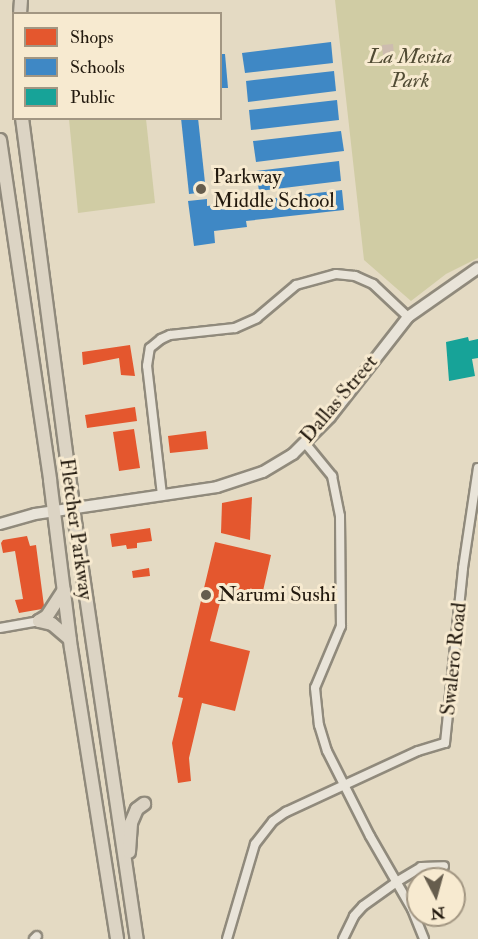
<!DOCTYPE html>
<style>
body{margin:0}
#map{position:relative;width:478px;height:939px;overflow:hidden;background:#e4dac3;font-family:"IM FELL Double Pica",serif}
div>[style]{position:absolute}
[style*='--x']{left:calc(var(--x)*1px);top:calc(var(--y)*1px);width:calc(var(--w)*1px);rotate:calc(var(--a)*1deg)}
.green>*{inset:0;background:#d0cca4}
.shops>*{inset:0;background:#e4572e}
.schools>*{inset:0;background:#3f88c5}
.public>*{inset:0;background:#17a398}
.building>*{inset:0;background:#cdbcaf}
.roads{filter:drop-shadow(2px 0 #908a7c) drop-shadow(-2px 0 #908a7c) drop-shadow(0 2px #908a7c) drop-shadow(0 -2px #908a7c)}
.minor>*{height:8px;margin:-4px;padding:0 4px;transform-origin:4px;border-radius:4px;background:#e9e4d9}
.tertiary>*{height:10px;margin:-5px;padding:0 5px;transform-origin:5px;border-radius:5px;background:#e9e4d9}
.primary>*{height:12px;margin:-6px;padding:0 6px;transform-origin:6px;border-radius:6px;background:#dcd4c4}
.dots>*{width:16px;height:16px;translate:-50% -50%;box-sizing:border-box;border:3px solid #f7ead0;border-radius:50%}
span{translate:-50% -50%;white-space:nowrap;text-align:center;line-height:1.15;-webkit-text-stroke:6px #f7ead0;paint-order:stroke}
.park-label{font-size:21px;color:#514b34;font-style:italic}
.poi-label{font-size:21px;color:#22190e}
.left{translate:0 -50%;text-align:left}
.street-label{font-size:21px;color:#22190e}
.legend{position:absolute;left:12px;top:12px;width:210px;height:108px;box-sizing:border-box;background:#f7ead0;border:2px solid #a29682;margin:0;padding:8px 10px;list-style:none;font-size:18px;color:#22190e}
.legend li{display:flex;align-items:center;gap:12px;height:30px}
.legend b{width:30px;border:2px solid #a29682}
.north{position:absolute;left:406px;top:867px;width:60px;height:60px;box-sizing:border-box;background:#f7ead0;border:2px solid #a29682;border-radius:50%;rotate:174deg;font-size:16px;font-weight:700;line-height:24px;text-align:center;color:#22190e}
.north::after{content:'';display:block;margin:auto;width:21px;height:27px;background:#665d4d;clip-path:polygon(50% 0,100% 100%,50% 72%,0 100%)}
</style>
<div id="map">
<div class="green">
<div style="clip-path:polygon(335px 0,478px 0,478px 258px,446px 274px,411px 301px,364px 260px)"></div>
<div style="clip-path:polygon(69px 119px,146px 119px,155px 203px,78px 213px)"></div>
</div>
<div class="shops">
<div style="clip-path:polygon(130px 345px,135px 376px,121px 375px,119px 358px,83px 365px,82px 352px)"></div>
<div style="clip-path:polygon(135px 407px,137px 421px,87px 428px,85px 415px)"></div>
<div style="clip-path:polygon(134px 429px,140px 468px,119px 471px,113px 432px)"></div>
<div style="clip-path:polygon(206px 431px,208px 449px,170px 453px,168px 436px)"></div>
<div style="clip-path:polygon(252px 497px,250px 540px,221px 533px,222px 503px)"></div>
<div style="clip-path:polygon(150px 528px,152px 541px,137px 543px,137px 548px,127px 549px,126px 545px,112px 547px,110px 534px)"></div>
<div style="clip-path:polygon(27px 536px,30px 546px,36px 545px,44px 606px,42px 609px,19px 613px,15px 600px,23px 599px,15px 551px,3px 553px,1px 543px,3px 540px)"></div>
<div style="clip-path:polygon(215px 542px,271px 555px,261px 600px,223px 591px,210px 641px,250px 651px,235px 711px,202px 703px,189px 758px,191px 781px,178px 783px,172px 743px,183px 698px,178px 697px)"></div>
<div style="clip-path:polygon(149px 568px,150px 576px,133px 578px,132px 571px)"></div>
</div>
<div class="schools">
<div style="clip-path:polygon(331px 42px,333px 63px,245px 73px,242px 53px)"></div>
<div style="clip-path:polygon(220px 54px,225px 54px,228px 88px,220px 88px)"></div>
<div style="clip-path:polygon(334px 71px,336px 91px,248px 102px,246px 81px)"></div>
<div style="clip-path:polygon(337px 100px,339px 120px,251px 130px,249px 110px)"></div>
<div style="clip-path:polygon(181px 118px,198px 118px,206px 192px,189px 194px)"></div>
<div style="clip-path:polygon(341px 131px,344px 151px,256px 162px,253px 141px)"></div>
<div style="clip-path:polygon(339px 161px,341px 181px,259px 191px,256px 171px)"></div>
<div style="clip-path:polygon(342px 190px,344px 210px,246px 221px,247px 227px,214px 231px,215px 243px,194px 246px,188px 201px,207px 199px,207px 206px)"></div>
</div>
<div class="public">
<div style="clip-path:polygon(468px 337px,469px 341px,478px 339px,478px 358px,472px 359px,475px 376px,449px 381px,446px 342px)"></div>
</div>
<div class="building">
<div style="clip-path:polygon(393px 44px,394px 54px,383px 55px,382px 45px)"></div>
</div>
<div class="roads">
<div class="minor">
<div style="--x:305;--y:443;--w:43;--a:50.7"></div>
<div style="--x:332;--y:476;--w:41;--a:78.7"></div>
<div style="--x:340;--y:516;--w:110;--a:89.5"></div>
<div style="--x:341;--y:626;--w:67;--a:112.8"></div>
<div style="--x:315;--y:688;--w:37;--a:84"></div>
<div style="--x:319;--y:725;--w:27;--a:73"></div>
<div style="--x:327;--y:751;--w:95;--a:63.2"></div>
<div style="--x:370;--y:836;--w:84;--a:60.1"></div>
<div style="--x:412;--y:909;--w:32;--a:68"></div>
<div style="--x:162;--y:495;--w:130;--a:-96.6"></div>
<div style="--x:147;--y:366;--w:18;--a:-81"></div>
<div style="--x:150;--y:348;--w:14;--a:-39"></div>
<div style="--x:161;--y:339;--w:10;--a:-24"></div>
<div style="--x:170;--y:335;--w:65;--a:-6.1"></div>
<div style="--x:235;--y:328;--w:24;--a:-24"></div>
<div style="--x:257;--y:318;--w:51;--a:-40.2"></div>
<div style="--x:296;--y:285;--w:41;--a:-15.4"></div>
<div style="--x:336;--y:274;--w:19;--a:6"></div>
<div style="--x:355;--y:276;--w:20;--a:24"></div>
<div style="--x:373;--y:284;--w:48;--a:43.3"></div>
<div style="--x:0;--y:628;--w:40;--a:-10"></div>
<div style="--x:34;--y:939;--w:4;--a:-45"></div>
<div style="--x:227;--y:939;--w:99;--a:-73.6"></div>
<div style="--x:255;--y:844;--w:29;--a:-52"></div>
<div style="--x:273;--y:821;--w:16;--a:-35"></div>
<div style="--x:286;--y:812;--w:145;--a:-24.8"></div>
<div style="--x:418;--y:751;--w:28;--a:-17"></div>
<div style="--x:445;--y:743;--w:176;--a:-84.1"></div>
<div style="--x:463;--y:568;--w:101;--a:-81.5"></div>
<div style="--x:343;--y:939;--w:25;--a:-64"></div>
<div style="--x:354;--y:916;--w:13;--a:-48"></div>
<div style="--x:363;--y:906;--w:43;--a:-35.5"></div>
<div style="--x:398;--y:881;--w:27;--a:-31"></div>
<div style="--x:421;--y:867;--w:23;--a:-2"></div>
</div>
<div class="tertiary">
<div style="--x:0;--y:524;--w:36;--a:-16"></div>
<div style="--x:35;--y:514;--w:184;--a:-8.4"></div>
<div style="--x:217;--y:487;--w:48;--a:-18.1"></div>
<div style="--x:263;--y:472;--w:35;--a:-31"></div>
<div style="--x:293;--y:454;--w:52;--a:-45"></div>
<div style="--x:330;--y:417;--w:127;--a:-52"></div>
<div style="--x:408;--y:317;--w:85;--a:-35"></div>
</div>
<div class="primary">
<div style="--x:20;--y:14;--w:14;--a:-86"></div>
<div style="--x:22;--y:118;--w:393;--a:82.5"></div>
<div style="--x:73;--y:508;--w:436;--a:81.6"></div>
<div style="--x:0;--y:140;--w:344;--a:81.6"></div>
<div style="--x:50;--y:480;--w:169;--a:82.9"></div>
<div style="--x:71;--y:648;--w:295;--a:81"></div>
<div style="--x:39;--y:621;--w:9;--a:-32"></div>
<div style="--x:47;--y:616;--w:31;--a:-57"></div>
<div style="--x:39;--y:621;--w:13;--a:13"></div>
<div style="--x:52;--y:624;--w:23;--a:40"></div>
<div style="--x:129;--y:852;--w:29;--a:-86"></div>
<div style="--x:131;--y:823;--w:15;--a:-67"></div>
<div style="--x:137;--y:809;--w:9;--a:-36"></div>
</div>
</div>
<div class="dots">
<div style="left:201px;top:189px;background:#665d4d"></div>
<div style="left:206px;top:595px;background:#665d4d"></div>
</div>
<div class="park-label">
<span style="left:410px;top:69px">La Mesita<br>Park</span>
</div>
<div class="poi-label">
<span class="left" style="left:213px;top:189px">Parkway<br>Middle School</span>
<span class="left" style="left:218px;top:595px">Narumi Sushi</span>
</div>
<div class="street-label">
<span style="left:339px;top:399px;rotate:-50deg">Dallas Street</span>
<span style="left:76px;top:529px;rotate:82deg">Fletcher Parkway</span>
<span style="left:454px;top:659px;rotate:-84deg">Swalero Road</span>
</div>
<ul class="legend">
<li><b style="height:16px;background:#e4572e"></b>Shops</li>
<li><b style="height:16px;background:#3f88c5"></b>Schools</li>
<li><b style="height:16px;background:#17a398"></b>Public</li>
</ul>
<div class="north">N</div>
</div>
